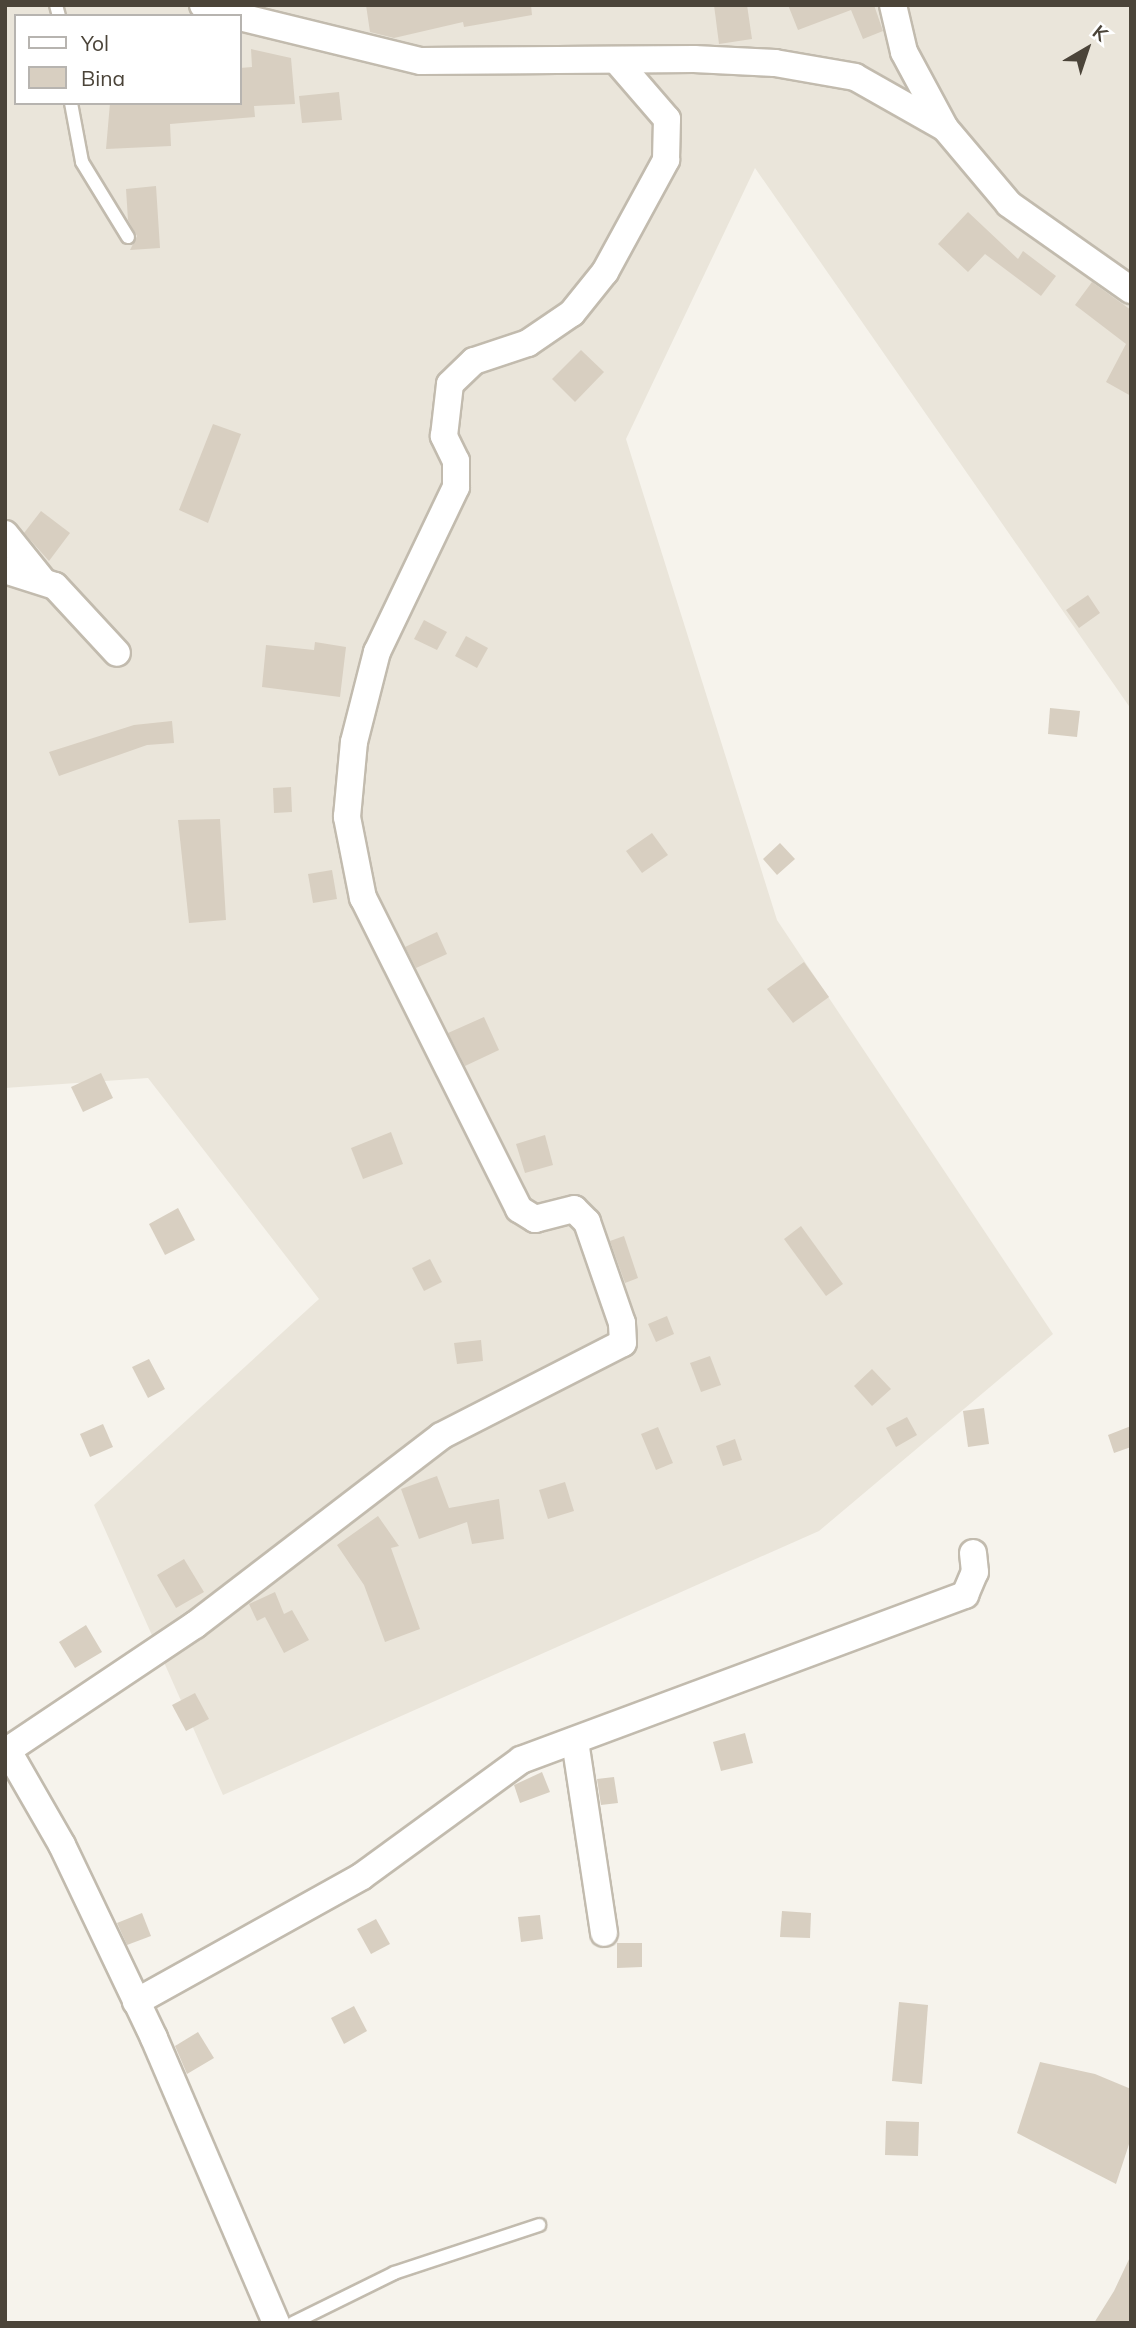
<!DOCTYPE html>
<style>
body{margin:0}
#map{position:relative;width:1136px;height:2328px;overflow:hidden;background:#f6f3ec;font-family:Mulish,sans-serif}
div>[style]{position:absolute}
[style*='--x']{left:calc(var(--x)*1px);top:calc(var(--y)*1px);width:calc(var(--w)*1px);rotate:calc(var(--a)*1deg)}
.residential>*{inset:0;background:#eae5da}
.building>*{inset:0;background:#d8cfc1}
.roads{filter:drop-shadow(2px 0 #c2bbae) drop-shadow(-2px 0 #c2bbae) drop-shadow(0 2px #c2bbae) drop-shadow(0 -2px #c2bbae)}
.lane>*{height:12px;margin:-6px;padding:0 6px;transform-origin:6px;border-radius:6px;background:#fff}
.street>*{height:26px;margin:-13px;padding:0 13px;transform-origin:13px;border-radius:13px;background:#fff}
span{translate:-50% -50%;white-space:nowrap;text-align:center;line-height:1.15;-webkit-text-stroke:5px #fff;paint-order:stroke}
.frame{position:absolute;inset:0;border:7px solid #4b4439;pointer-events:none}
.legend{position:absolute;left:14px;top:14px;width:228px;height:91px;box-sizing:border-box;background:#fff;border:2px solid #b7b4b0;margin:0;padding:9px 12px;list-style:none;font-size:21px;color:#4b4439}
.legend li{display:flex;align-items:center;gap:14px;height:35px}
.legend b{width:35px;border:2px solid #b7b4b0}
.north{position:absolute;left:1052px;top:14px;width:70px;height:70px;-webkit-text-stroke:5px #fff;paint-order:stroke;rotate:39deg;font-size:19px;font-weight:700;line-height:28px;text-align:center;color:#4b4439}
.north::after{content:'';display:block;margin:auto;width:24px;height:32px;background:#4b4439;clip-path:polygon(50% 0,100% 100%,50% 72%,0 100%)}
</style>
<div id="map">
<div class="residential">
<div style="clip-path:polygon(evenodd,5px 5px,1131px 5px,1131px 709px,755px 168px,626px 439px,777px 920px,1053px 1334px,819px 1531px,223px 1795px,94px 1505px,319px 1299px,148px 1078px,5px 1088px,5px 5px,16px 16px,240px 16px,240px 103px,16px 103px,16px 16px)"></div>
</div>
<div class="building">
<div style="clip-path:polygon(366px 5px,531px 5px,532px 15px,464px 27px,463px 22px,394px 38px,370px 32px)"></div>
<div style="clip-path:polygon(714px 5px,747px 5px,752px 39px,719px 44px)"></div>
<div style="clip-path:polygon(788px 5px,874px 5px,883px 31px,863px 39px,851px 10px,798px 30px)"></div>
<div style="clip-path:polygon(251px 49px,291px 58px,295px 104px,254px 106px,255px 117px,170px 124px,171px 146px,106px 149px,110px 103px,240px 103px,240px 68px,252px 67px)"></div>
<div style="clip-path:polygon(339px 92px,342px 120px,302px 123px,299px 96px)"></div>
<div style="clip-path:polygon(156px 186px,160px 248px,130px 250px,137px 236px,128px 220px,126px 189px)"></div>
<div style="clip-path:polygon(968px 212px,1018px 259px,1023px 251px,1056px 276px,1041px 296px,985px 254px,968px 272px,938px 244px)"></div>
<div style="clip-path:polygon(1092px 282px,1131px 310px,1131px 396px,1106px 382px,1126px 344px,1075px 305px)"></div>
<div style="clip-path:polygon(581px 350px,604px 372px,575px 402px,552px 379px)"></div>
<div style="clip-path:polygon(213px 424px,241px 434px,208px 523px,179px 510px)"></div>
<div style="clip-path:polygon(41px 511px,70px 533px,49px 561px,24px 533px)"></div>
<div style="clip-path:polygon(1088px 595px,1100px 613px,1079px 628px,1066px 610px)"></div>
<div style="clip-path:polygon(424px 620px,447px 632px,437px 650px,414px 639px)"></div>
<div style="clip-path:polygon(466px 636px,488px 648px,477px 668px,455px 656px)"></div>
<div style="clip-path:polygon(315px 642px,346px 647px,340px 697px,262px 687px,266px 645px,314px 650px)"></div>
<div style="clip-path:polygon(1050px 708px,1080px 711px,1077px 737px,1048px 734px)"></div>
<div style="clip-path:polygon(172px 721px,174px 743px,147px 745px,59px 776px,49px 752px,134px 725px)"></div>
<div style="clip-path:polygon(291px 787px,292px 812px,274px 813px,273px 788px)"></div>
<div style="clip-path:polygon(220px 819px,226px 920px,189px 923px,178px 820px)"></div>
<div style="clip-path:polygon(652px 833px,668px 855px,642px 873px,626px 851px)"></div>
<div style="clip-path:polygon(780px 843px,795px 859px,777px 875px,763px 859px)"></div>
<div style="clip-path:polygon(332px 870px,337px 899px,313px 903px,308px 874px)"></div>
<div style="clip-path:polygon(437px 932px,447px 954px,416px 968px,405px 947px)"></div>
<div style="clip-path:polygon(804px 962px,829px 997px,793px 1023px,767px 989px)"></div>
<div style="clip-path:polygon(484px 1017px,499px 1050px,465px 1066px,448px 1033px)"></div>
<div style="clip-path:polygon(101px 1073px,113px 1098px,83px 1112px,71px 1087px)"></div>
<div style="clip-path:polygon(391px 1132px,403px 1164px,363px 1179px,351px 1148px)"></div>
<div style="clip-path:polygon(545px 1135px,553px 1165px,525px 1173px,516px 1144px)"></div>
<div style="clip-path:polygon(178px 1208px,195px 1240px,165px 1255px,149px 1224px)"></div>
<div style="clip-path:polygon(801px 1226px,843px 1284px,826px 1296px,784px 1239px)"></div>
<div style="clip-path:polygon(624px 1236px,638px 1278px,625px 1283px,610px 1241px)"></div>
<div style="clip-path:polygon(430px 1259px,442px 1282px,424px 1291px,412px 1268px)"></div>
<div style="clip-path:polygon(667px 1316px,674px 1334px,656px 1342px,648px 1324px)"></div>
<div style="clip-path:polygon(481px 1340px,483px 1361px,457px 1364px,454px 1343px)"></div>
<div style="clip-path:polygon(710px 1356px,721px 1385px,701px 1392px,690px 1363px)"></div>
<div style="clip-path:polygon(149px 1359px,165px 1389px,148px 1398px,132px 1367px)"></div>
<div style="clip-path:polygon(872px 1369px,891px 1389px,872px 1406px,854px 1386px)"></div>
<div style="clip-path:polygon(984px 1408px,989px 1444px,968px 1447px,963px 1411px)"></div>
<div style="clip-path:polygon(907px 1417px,917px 1435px,896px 1447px,886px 1428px)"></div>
<div style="clip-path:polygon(103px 1424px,113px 1447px,90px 1457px,80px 1434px)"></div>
<div style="clip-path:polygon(1131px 1426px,1131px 1447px,1114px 1453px,1108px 1435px)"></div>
<div style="clip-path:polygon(658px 1427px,673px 1463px,656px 1470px,641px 1434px)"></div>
<div style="clip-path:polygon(735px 1439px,742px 1460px,723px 1466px,716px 1446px)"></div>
<div style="clip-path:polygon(437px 1476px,449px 1508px,499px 1499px,504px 1539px,472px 1544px,467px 1522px,419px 1539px,401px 1489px)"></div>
<div style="clip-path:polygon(565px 1482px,574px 1511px,548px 1519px,539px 1490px)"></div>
<div style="clip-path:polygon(378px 1516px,399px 1546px,391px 1548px,420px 1629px,385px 1642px,364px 1585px,337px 1545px)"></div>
<div style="clip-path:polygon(184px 1559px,204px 1592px,176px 1608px,157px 1575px)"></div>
<div style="clip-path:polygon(275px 1592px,284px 1614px,292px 1610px,309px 1640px,284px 1653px,265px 1617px,257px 1621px,249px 1604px)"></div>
<div style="clip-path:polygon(86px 1625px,102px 1652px,75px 1668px,59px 1642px)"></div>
<div style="clip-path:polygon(195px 1693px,209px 1719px,186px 1731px,172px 1705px)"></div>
<div style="clip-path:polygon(745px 1733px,753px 1763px,721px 1771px,713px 1742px)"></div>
<div style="clip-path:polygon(542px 1772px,550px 1792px,520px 1803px,514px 1785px)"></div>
<div style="clip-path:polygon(614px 1777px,618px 1803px,601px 1805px,597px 1779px)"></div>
<div style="clip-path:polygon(782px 1911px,811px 1913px,810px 1938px,780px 1937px)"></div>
<div style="clip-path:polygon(142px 1913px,151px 1936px,127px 1945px,117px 1923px)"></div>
<div style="clip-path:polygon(540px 1915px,543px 1939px,521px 1942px,518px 1917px)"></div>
<div style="clip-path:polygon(376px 1919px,390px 1944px,371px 1954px,357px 1929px)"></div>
<div style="clip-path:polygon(617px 1943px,642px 1943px,642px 1967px,617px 1968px)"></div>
<div style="clip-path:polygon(899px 2002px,928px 2005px,922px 2084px,892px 2081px)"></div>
<div style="clip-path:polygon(354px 2006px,367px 2031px,344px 2044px,331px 2018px)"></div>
<div style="clip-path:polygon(198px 2032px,214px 2058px,187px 2074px,175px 2046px)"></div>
<div style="clip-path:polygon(1040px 2062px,1095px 2074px,1131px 2089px,1131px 2138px,1116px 2184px,1017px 2133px)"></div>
<div style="clip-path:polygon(886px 2121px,919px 2122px,918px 2156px,885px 2155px)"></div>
<div style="clip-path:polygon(1131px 2255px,1131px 2323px,1094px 2323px,1114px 2291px)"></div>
</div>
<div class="roads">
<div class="lane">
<div style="--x:56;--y:5;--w:11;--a:75"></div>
<div style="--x:71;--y:103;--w:60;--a:79.4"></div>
<div style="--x:82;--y:162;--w:88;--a:58.5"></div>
<div style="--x:293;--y:2323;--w:113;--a:-26.3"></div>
<div style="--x:394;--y:2273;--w:153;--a:-18.3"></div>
</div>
<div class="street">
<div style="--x:203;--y:5;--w:34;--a:19"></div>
<div style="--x:893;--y:5;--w:48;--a:76.8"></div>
<div style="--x:904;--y:52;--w:86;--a:61.7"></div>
<div style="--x:240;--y:17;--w:186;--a:13.7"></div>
<div style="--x:421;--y:61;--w:273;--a:-0.4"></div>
<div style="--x:694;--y:59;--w:81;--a:2.8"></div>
<div style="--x:775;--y:63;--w:81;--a:9.9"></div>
<div style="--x:855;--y:77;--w:103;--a:29.5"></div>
<div style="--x:945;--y:128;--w:99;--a:49.9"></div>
<div style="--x:1009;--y:204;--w:149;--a:35.2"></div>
<div style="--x:5;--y:534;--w:59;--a:51.2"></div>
<div style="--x:5;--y:570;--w:52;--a:17.7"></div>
<div style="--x:55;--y:586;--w:91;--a:47.2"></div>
<div style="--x:575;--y:1741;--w:194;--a:81.4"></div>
<div style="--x:8;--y:1751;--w:108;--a:60.1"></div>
<div style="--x:62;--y:1845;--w:214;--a:64.5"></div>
<div style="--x:154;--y:2038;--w:310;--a:66.8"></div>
<div style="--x:5;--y:1752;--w:229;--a:-33.8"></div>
<div style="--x:195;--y:1625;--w:310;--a:-37.5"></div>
<div style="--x:441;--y:1436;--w:204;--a:-27.1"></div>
<div style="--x:623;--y:1343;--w:20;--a:-93"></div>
<div style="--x:622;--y:1323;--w:107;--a:-109.1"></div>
<div style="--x:587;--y:1222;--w:18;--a:-135"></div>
<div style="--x:574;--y:1209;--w:40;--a:165.6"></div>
<div style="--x:535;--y:1219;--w:19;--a:-148"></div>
<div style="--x:519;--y:1209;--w:348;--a:-116.6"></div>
<div style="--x:363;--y:898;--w:83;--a:-101.2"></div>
<div style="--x:347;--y:817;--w:75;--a:-84.7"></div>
<div style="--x:354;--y:742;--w:93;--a:-75.7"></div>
<div style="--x:377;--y:652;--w:183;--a:-64.4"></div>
<div style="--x:456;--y:487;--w:26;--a:-90"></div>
<div style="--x:456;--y:461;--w:28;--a:-116"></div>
<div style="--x:444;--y:436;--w:52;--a:-83.4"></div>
<div style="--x:450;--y:384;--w:33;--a:-44"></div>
<div style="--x:474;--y:361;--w:57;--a:-18.4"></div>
<div style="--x:528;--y:343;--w:53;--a:-34.3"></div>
<div style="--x:572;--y:313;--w:53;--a:-51.2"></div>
<div style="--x:605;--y:272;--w:128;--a:-61.4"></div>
<div style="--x:666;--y:160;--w:41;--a:-88.6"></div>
<div style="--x:667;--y:119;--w:78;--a:-130.8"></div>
<div style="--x:136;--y:2002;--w:259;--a:-29.1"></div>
<div style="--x:362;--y:1876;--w:197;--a:-36.1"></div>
<div style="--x:521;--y:1760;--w:474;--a:-20.4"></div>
<div style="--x:965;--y:1595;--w:25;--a:-67"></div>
<div style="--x:975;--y:1572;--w:19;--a:-96"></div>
</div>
</div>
<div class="frame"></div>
<ul class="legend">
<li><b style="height:9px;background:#fff"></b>Yol</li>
<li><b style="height:19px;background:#d8cfc1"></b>Bina</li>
</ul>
<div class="north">K</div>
</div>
